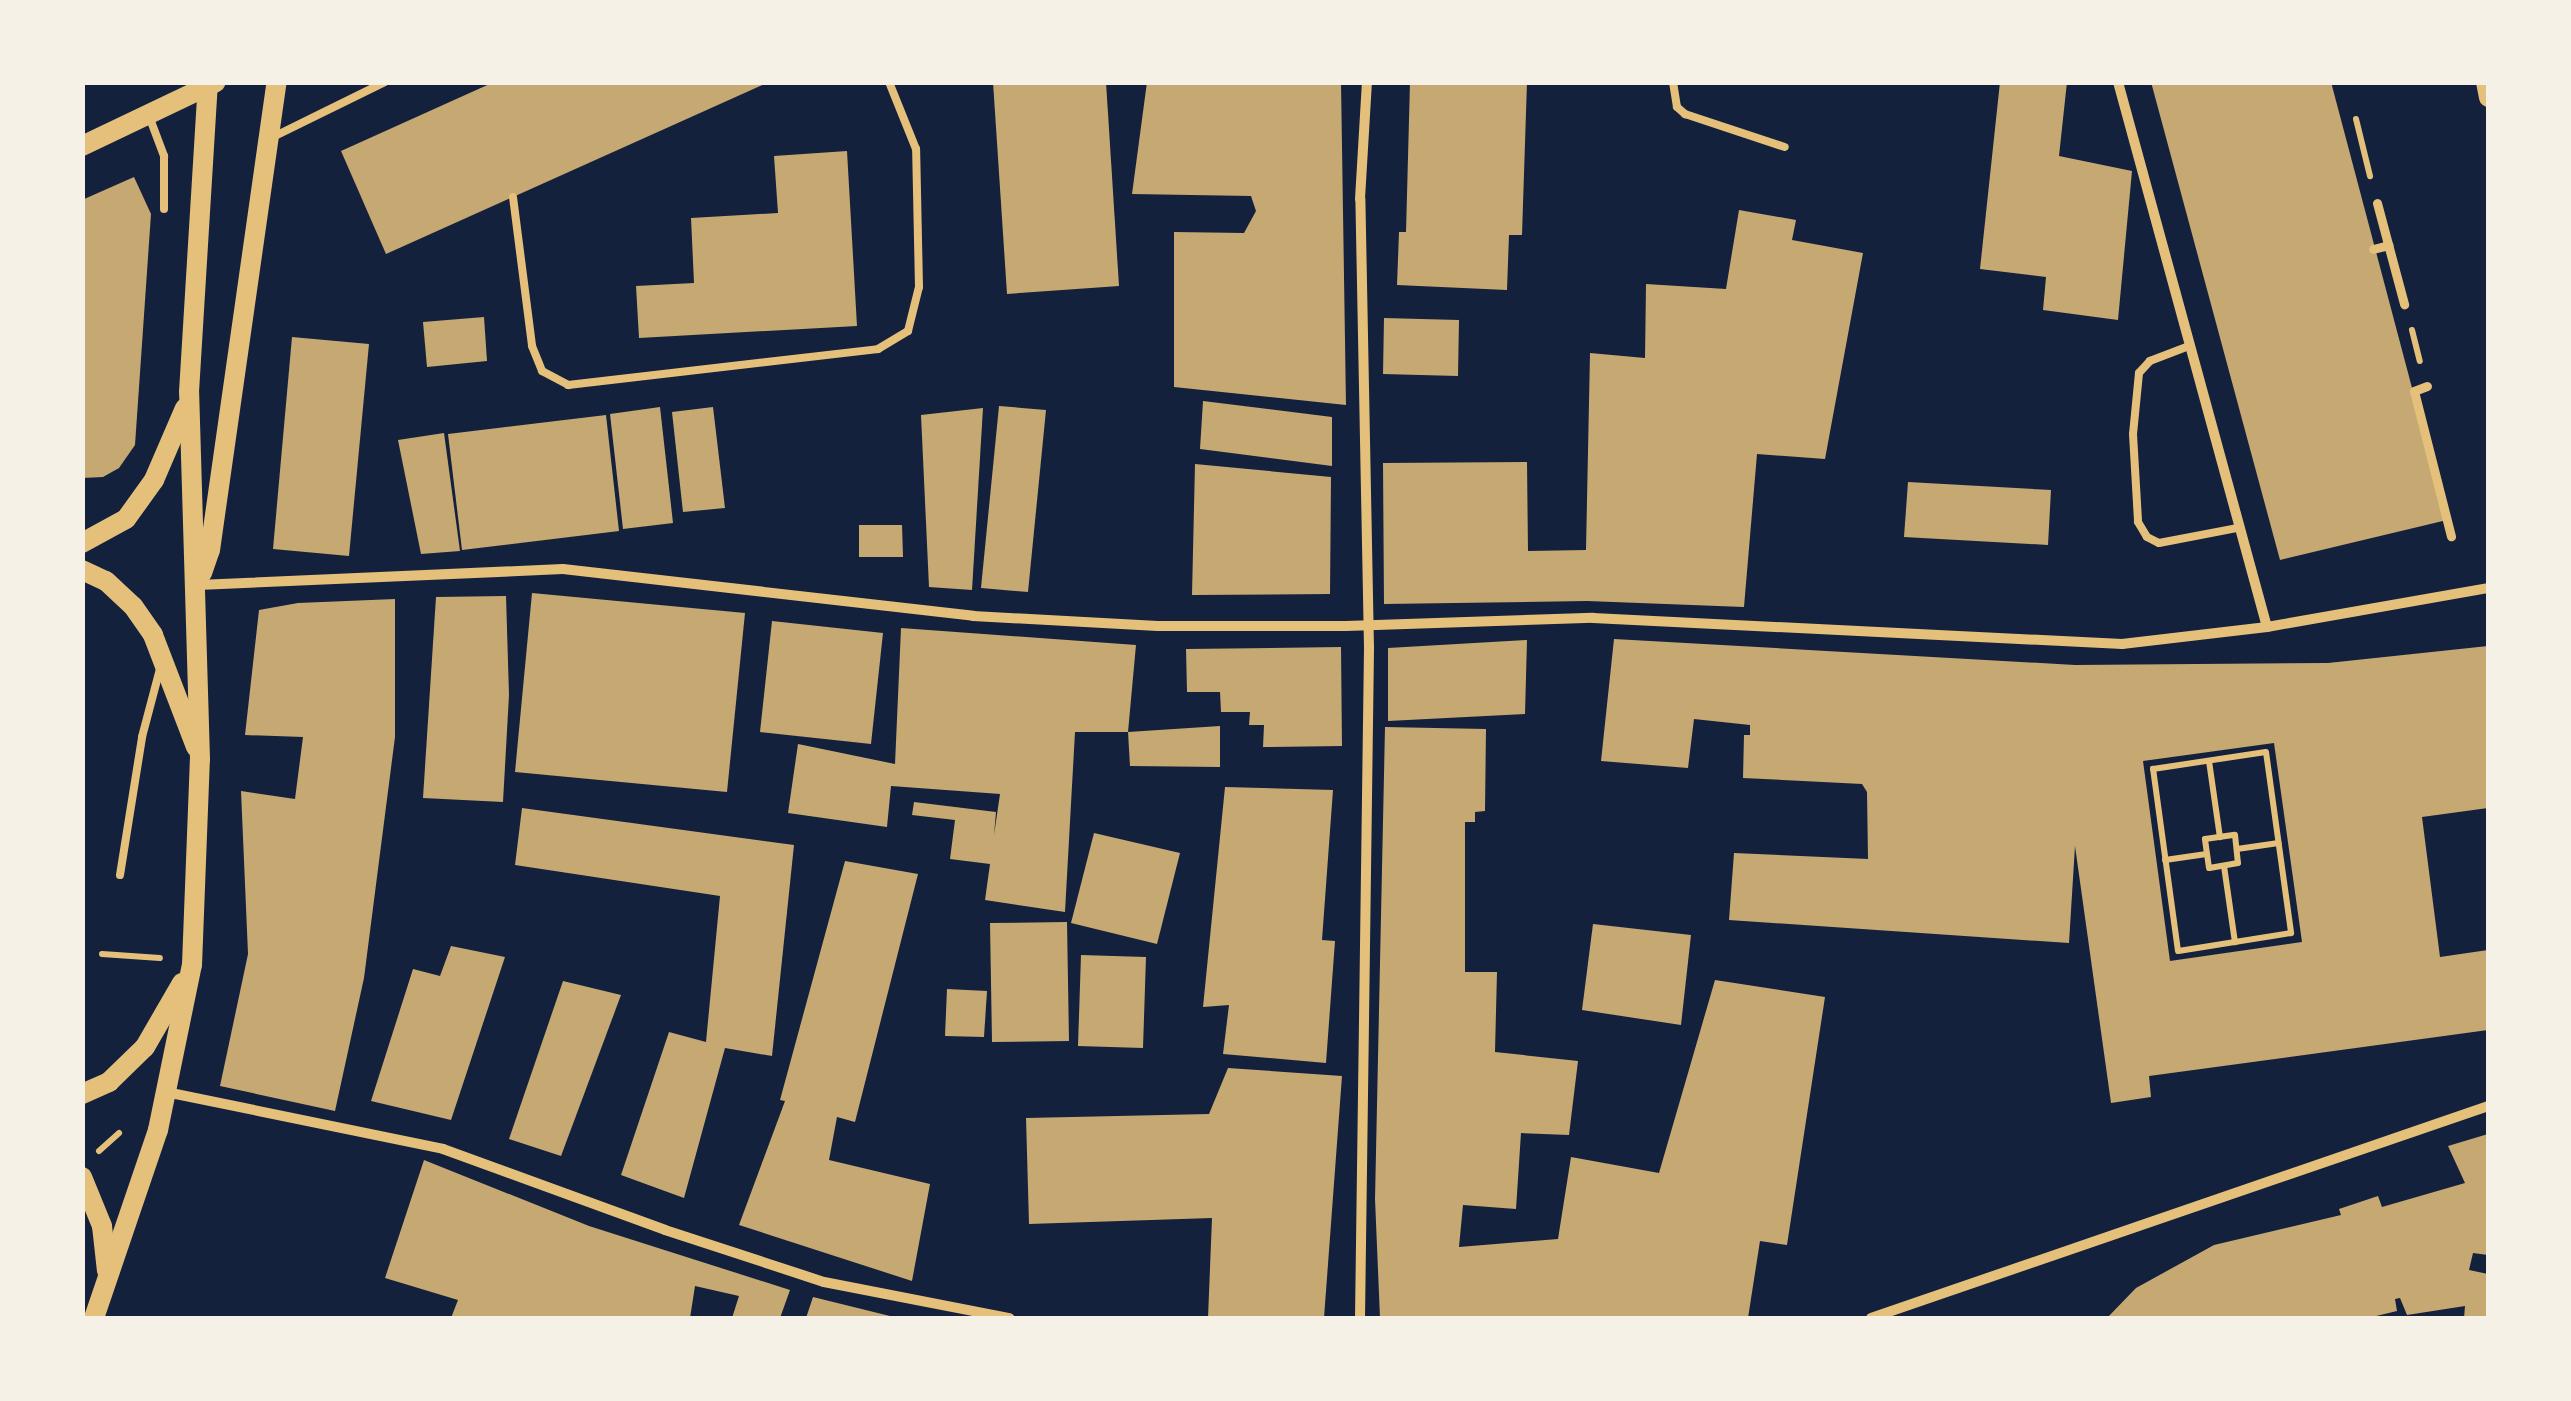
<!DOCTYPE html>
<style>
body{margin:0}
#map{position:relative;width:2571px;height:1401px;overflow:hidden;background:#14213d;font-family:Commissioner,sans-serif}
div>[style]{position:absolute}
[style*='--x']{left:calc(var(--x)*1px);top:calc(var(--y)*1px);width:calc(var(--w)*1px);rotate:calc(var(--a)*1deg)}
.building>*{inset:0;background:#c6a872}
.path>*{height:6px;margin:-3px;padding:0 3px;transform-origin:3px;border-radius:3px;background:#e5c07b}
.service>*{height:8px;margin:-4px;padding:0 4px;transform-origin:4px;border-radius:4px;background:#e5c07b}
.pedestrian>*{height:9px;margin:-4.5px;padding:0 4.5px;transform-origin:4.5px;border-radius:4.5px;background:#e5c07b}
.minor>*{height:10px;margin:-5px;padding:0 5px;transform-origin:5px;border-radius:5px;background:#e5c07b}
.tertiary>*{height:18px;margin:-9px;padding:0 9px;transform-origin:9px;border-radius:9px;background:#e5c07b}
.secondary>*{height:20px;margin:-10px;padding:0 10px;transform-origin:10px;border-radius:10px;background:#e5c07b}
span{translate:-50% -50%;white-space:nowrap;text-align:center;line-height:1.15;-webkit-text-stroke:8px #f6f1e7;paint-order:stroke}
.frame{position:absolute;inset:0;border:85px solid #f6f1e7;pointer-events:none}
</style>
<div id="map">
<div class="building">
<div style="clip-path:polygon(494px 82px,769px 82px,386px 254px,341px 151px)"></div>
<div style="clip-path:polygon(993px 82px,1106px 82px,1119px 286px,1007px 294px)"></div>
<div style="clip-path:polygon(1147px 82px,1341px 82px,1346px 405px,1174px 387px,1174px 232px,1244px 233px,1256px 211px,1251px 196px,1132px 194px)"></div>
<div style="clip-path:polygon(1410px 82px,1527px 82px,1522px 235px,1509px 235px,1507px 290px,1397px 285px,1399px 232px,1406px 232px)"></div>
<div style="clip-path:polygon(2000px 82px,2067px 82px,2059px 156px,2132px 171px,2118px 320px,2043px 310px,2046px 277px,1980px 269px)"></div>
<div style="clip-path:polygon(2151px 82px,2331px 82px,2447px 520px,2280px 560px)"></div>
<div style="clip-path:polygon(847px 151px,857px 326px,639px 338px,636px 286px,694px 283px,691px 218px,778px 213px,774px 156px)"></div>
<div style="clip-path:polygon(134px 177px,151px 214px,135px 445px,119px 468px,103px 477px,82px 478px,82px 200px)"></div>
<div style="clip-path:polygon(1739px 210px,1796px 220px,1792px 240px,1863px 253px,1825px 459px,1757px 454px,1744px 607px,1587px 601px,1384px 604px,1383px 463px,1527px 462px,1528px 551px,1586px 550px,1590px 353px,1645px 358px,1646px 284px,1726px 289px)"></div>
<div style="clip-path:polygon(484px 317px,487px 361px,427px 367px,423px 322px)"></div>
<div style="clip-path:polygon(1384px 318px,1459px 320px,1458px 376px,1383px 374px)"></div>
<div style="clip-path:polygon(292px 337px,369px 344px,349px 556px,273px 549px)"></div>
<div style="clip-path:polygon(1203px 401px,1332px 417px,1332px 466px,1200px 449px)"></div>
<div style="clip-path:polygon(999px 406px,1046px 410px,1028px 592px,981px 588px)"></div>
<div style="clip-path:polygon(660px 407px,673px 523px,623px 529px,610px 414px)"></div>
<div style="clip-path:polygon(713px 407px,725px 508px,683px 512px,672px 412px)"></div>
<div style="clip-path:polygon(983px 408px,972px 590px,929px 587px,921px 415px)"></div>
<div style="clip-path:polygon(606px 415px,619px 531px,462px 550px,448px 434px)"></div>
<div style="clip-path:polygon(444px 433px,460px 551px,421px 554px,398px 440px)"></div>
<div style="clip-path:polygon(1195px 464px,1331px 477px,1330px 594px,1192px 595px)"></div>
<div style="clip-path:polygon(1908px 482px,2051px 490px,2048px 545px,1904px 537px)"></div>
<div style="clip-path:polygon(859px 525px,902px 525px,903px 557px,859px 557px)"></div>
<div style="clip-path:polygon(532px 593px,745px 613px,727px 792px,515px 772px)"></div>
<div style="clip-path:polygon(506px 596px,509px 695px,503px 802px,423px 798px,436px 597px)"></div>
<div style="clip-path:polygon(395px 599px,395px 737px,364px 978px,335px 1111px,220px 1086px,248px 954px,241px 791px,295px 799px,303px 737px,245px 735px,259px 610px,298px 603px)"></div>
<div style="clip-path:polygon(772px 621px,883px 633px,871px 744px,760px 732px)"></div>
<div style="clip-path:polygon(901px 628px,1136px 645px,1128px 732px,1075px 732px,1065px 912px,985px 900px,990px 864px,950px 859px,955px 820px,912px 815px,914px 802px,996px 812px,994px 835px,1000px 794px,891px 786px,887px 827px,788px 813px,798px 744px,895px 764px)"></div>
<div style="clip-path:polygon(evenodd,1614px 639px,2075px 665px,2328px 663px,2488px 646px,2488px 808px,2422px 817px,2440px 957px,2488px 950px,2488px 1030px,2149px 1076px,2151px 1097px,2111px 1103px,2075px 846px,2069px 943px,1729px 920px,1734px 853px,1868px 859px,1867px 792px,1862px 784px,1743px 778px,1744px 735px,1750px 735px,1750px 725px,1694px 719px,1688px 768px,1601px 761px,1614px 639px,2274px 743px,2302px 942px,2170px 961px,2143px 761px,2274px 743px)"></div>
<div style="clip-path:polygon(1527px 640px,1525px 714px,1388px 721px,1388px 648px)"></div>
<div style="clip-path:polygon(1341px 647px,1342px 746px,1263px 747px,1264px 725px,1249px 725px,1250px 712px,1221px 712px,1220px 692px,1187px 692px,1186px 649px)"></div>
<div style="clip-path:polygon(1220px 726px,1220px 767px,1130px 766px,1128px 732px)"></div>
<div style="clip-path:polygon(1385px 727px,1486px 729px,1485px 811px,1475px 812px,1475px 822px,1465px 822px,1465px 972px,1497px 972px,1495px 1052px,1578px 1061px,1569px 1135px,1521px 1133px,1516px 1209px,1463px 1205px,1459px 1247px,1558px 1239px,1571px 1157px,1659px 1173px,1715px 980px,1825px 997px,1787px 1245px,1760px 1241px,1748px 1318px,1380px 1318px,1375px 1199px)"></div>
<div style="clip-path:polygon(1225px 787px,1333px 790px,1322px 940px,1335px 941px,1326px 1063px,1223px 1054px,1229px 1005px,1203px 1007px)"></div>
<div style="clip-path:polygon(522px 808px,794px 845px,772px 1056px,725px 1048px,684px 1198px,621px 1175px,669px 1032px,706px 1042px,720px 896px,515px 865px)"></div>
<div style="clip-path:polygon(1094px 833px,1180px 853px,1157px 944px,1071px 923px)"></div>
<div style="clip-path:polygon(845px 861px,918px 874px,855px 1122px,837px 1117px,829px 1160px,930px 1184px,912px 1281px,739px 1225px,785px 1101px,780px 1100px)"></div>
<div style="clip-path:polygon(1067px 922px,1069px 1041px,992px 1042px,990px 923px)"></div>
<div style="clip-path:polygon(1593px 924px,1691px 935px,1681px 1025px,1582px 1010px)"></div>
<div style="clip-path:polygon(451px 946px,505px 957px,451px 1120px,371px 1101px,413px 969px,440px 976px)"></div>
<div style="clip-path:polygon(1081px 955px,1146px 957px,1143px 1048px,1078px 1046px)"></div>
<div style="clip-path:polygon(563px 981px,621px 995px,561px 1156px,509px 1139px)"></div>
<div style="clip-path:polygon(947px 989px,987px 991px,984px 1037px,945px 1036px)"></div>
<div style="clip-path:polygon(1228px 1068px,1342px 1076px,1324px 1318px,1208px 1318px,1212px 1218px,1029px 1224px,1026px 1118px,1209px 1114px)"></div>
<div style="clip-path:polygon(2488px 1134px,2488px 1255px,2473px 1253px,2469px 1270px,2488px 1274px,2488px 1318px,2464px 1318px,2465px 1306px,2407px 1315px,2400px 1298px,2395px 1299px,2397px 1311px,2368px 1318px,2107px 1318px,2136px 1288px,2214px 1245px,2341px 1215px,2339px 1209px,2378px 1196px,2382px 1207px,2465px 1183px,2448px 1146px)"></div>
<div style="clip-path:polygon(424px 1160px,589px 1226px,790px 1290px,780px 1318px,732px 1318px,739px 1296px,695px 1286px,690px 1318px,451px 1318px,458px 1300px,385px 1278px)"></div>
<div style="clip-path:polygon(813px 1297px,894px 1317px,894px 1318px,806px 1318px)"></div>
</div>
<div class="path">
<div style="--x:2356;--y:119;--w:59;--a:76.2"></div>
<div style="--x:2412;--y:330;--w:32;--a:76"></div>
<div style="--x:2266;--y:752;--w:183;--a:82.1"></div>
<div style="--x:2291;--y:933;--w:114;--a:170.9"></div>
<div style="--x:2178;--y:951;--w:184;--a:-97.8"></div>
<div style="--x:2153;--y:769;--w:114;--a:-8.6"></div>
<div style="--x:2209;--y:761;--w:77;--a:81.8"></div>
<div style="--x:2235;--y:835;--w:28;--a:84"></div>
<div style="--x:2238;--y:863;--w:29;--a:170"></div>
<div style="--x:2209;--y:868;--w:29;--a:-98"></div>
<div style="--x:2205;--y:839;--w:30;--a:-8"></div>
<div style="--x:2237;--y:849;--w:42;--a:-8.1"></div>
<div style="--x:2165;--y:860;--w:42;--a:-8.1"></div>
<div style="--x:2224;--y:866;--w:77;--a:81.8"></div>
<div style="--x:102;--y:954;--w:58;--a:3.9"></div>
<div style="--x:99;--y:1151;--w:27;--a:-42"></div>
</div>
<div class="service">
<div style="--x:1673;--y:82;--w:25;--a:81"></div>
<div style="--x:1677;--y:107;--w:11;--a:41"></div>
<div style="--x:1685;--y:114;--w:105;--a:18.3"></div>
<div style="--x:149;--y:116;--w:43;--a:69.4"></div>
<div style="--x:164;--y:156;--w:53;--a:90"></div>
<div style="--x:273;--y:137;--w:125;--a:-26.2"></div>
<div style="--x:513;--y:197;--w:150;--a:82.7"></div>
<div style="--x:532;--y:346;--w:27;--a:68"></div>
<div style="--x:542;--y:371;--w:30;--a:28"></div>
<div style="--x:568;--y:385;--w:312;--a:-6.6"></div>
<div style="--x:878;--y:349;--w:35;--a:-31"></div>
<div style="--x:908;--y:331;--w:45;--a:-76"></div>
<div style="--x:919;--y:287;--w:138;--a:-91.2"></div>
<div style="--x:916;--y:149;--w:72;--a:-111.9"></div>
<div style="--x:2189;--y:346;--w:42;--a:159"></div>
<div style="--x:2150;--y:361;--w:16;--a:133"></div>
<div style="--x:2139;--y:373;--w:61;--a:95.6"></div>
<div style="--x:2133;--y:434;--w:88;--a:86.7"></div>
<div style="--x:2138;--y:522;--w:17;--a:59"></div>
<div style="--x:2147;--y:537;--w:13;--a:27"></div>
<div style="--x:2159;--y:543;--w:79;--a:-10.9"></div>
<div style="--x:120;--y:875;--w:140;--a:-80.9"></div>
<div style="--x:142;--y:737;--w:70;--a:-75.2"></div>
</div>
<div class="pedestrian">
<div style="--x:2377;--y:203;--w:105;--a:75"></div>
<div style="--x:2373;--y:249;--w:16;--a:-14"></div>
<div style="--x:2427;--y:386;--w:14;--a:159"></div>
<div style="--x:2414;--y:391;--w:150;--a:75.7"></div>
</div>
<div class="minor">
<div style="--x:2118;--y:82;--w:565;--a:74.71"></div>
<div style="--x:198;--y:585;--w:365;--a:-2.5"></div>
<div style="--x:563;--y:569;--w:413;--a:6.5"></div>
<div style="--x:973;--y:616;--w:185;--a:3.1"></div>
<div style="--x:1158;--y:626;--w:188;--a:0"></div>
<div style="--x:1346;--y:626;--w:247;--a:-1.9"></div>
<div style="--x:1593;--y:618;--w:530;--a:2.81"></div>
<div style="--x:2122;--y:644;--w:146;--a:-6.7"></div>
<div style="--x:2267;--y:627;--w:224;--a:-10"></div>
<div style="--x:166;--y:1092;--w:283;--a:11.6"></div>
<div style="--x:443;--y:1149;--w:236;--a:20"></div>
<div style="--x:665;--y:1230;--w:167;--a:18.1"></div>
<div style="--x:824;--y:1282;--w:189;--a:11"></div>
<div style="--x:1360;--y:1318;--w:670;--a:-89.23"></div>
<div style="--x:1369;--y:648;--w:449;--a:-91.1"></div>
<div style="--x:1360;--y:199;--w:117;--a:-86.6"></div>
<div style="--x:1871;--y:1318;--w:652;--a:-18.96"></div>
</div>
<div class="tertiary">
<div style="--x:2485;--y:82;--w:16;--a:79"></div>
</div>
<div class="secondary">
<div style="--x:82;--y:146;--w:148;--a:-25.5"></div>
<div style="--x:82;--y:543;--w:50;--a:-28.6"></div>
<div style="--x:126;--y:519;--w:48;--a:-54.3"></div>
<div style="--x:154;--y:480;--w:78;--a:-66.7"></div>
<div style="--x:82;--y:570;--w:26;--a:25"></div>
<div style="--x:106;--y:581;--w:37;--a:43"></div>
<div style="--x:133;--y:606;--w:35;--a:55"></div>
<div style="--x:153;--y:635;--w:120;--a:69"></div>
<div style="--x:202;--y:573;--w:24;--a:-71"></div>
<div style="--x:210;--y:550;--w:473;--a:-81.9"></div>
<div style="--x:82;--y:1094;--w:30;--a:-24"></div>
<div style="--x:109;--y:1082;--w:50;--a:-44.2"></div>
<div style="--x:145;--y:1047;--w:74;--a:-60"></div>
<div style="--x:82;--y:1177;--w:53;--a:67.8"></div>
<div style="--x:102;--y:1226;--w:45;--a:83.7"></div>
<div style="--x:94;--y:1318;--w:199;--a:-71.2"></div>
<div style="--x:158;--y:1130;--w:168;--a:-78.4"></div>
<div style="--x:192;--y:965;--w:206;--a:-87.8"></div>
<div style="--x:200;--y:759;--w:367;--a:-91.7"></div>
<div style="--x:189;--y:392;--w:311;--a:-86.5"></div>
</div>
<div class="frame"></div>
</div>
